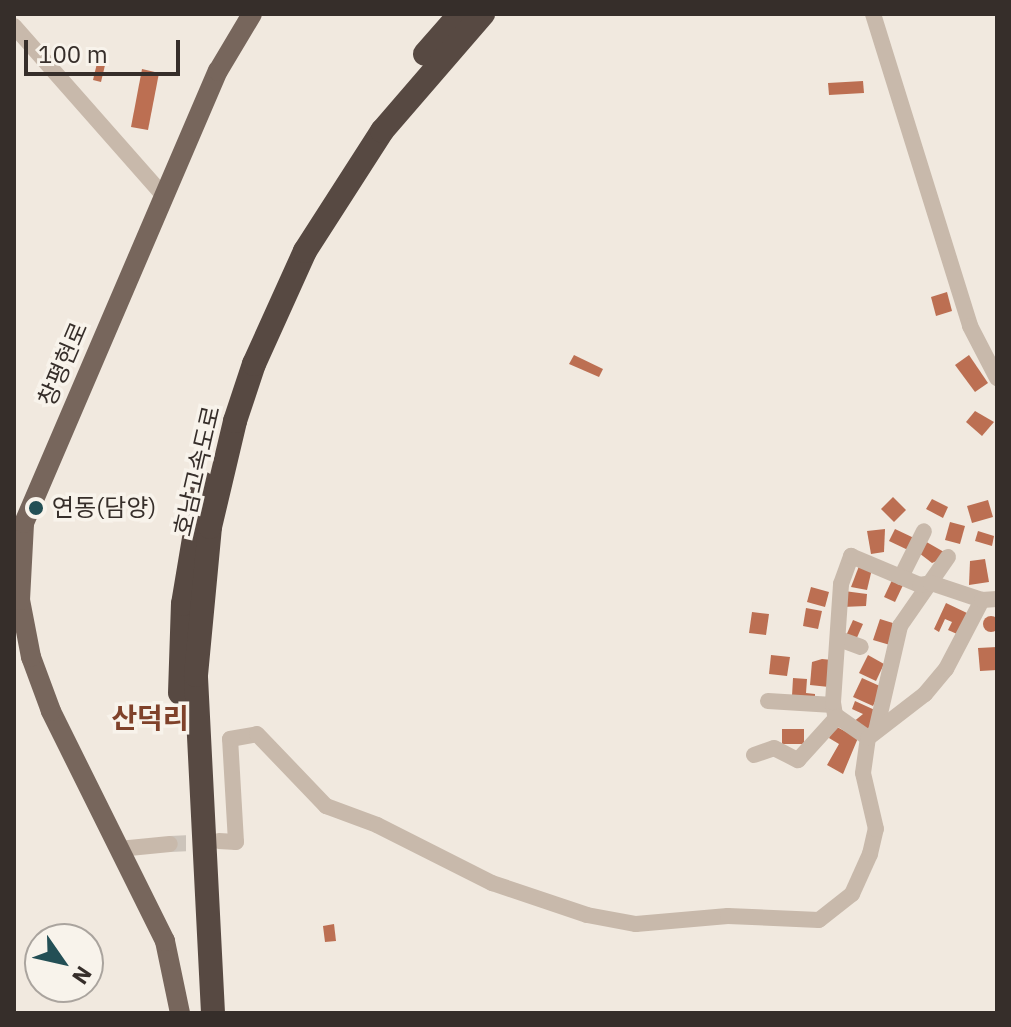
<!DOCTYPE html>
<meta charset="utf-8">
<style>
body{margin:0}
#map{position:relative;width:1011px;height:1027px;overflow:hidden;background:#f1e9df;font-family:"IBM Plex Sans","Noto Sans KR",sans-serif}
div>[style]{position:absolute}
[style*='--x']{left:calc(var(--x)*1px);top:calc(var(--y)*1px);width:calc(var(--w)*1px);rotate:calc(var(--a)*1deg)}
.building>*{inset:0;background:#bc6f52}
.round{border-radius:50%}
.minor-tunnel>*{height:16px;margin-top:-8px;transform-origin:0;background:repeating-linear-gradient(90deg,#ccc4bb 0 16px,transparent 0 24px)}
.minor>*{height:16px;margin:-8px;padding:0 8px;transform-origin:8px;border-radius:8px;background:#c8b9ab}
.major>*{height:20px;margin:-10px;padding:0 10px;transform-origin:10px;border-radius:10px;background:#77665c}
.highway>*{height:24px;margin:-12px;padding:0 12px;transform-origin:12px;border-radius:12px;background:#574942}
.dots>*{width:22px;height:22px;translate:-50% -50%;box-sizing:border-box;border:4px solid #f8f3eb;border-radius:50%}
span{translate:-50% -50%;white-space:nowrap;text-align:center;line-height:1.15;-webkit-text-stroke:7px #f8f3eb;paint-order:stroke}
.street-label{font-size:24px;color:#362e2a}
.poi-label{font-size:24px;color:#362e2a}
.left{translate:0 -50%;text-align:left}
.quarter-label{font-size:28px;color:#7f412a;font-weight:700}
.frame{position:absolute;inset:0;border:16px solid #362e2a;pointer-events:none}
.north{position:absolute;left:24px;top:923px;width:80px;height:80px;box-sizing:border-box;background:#f8f3eb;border:2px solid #aaa49e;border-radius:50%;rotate:124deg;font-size:22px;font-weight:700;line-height:32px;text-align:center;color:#362e2a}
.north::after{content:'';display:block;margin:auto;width:28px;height:36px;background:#234f55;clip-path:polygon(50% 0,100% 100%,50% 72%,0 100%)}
.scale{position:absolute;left:24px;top:40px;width:156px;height:36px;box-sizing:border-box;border:4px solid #362e2a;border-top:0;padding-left:10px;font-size:24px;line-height:28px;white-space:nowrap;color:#362e2a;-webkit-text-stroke:6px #f8f3eb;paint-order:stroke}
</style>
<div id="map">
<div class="building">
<div style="clip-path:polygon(98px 59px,106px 61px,101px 82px,93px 80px)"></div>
<div style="clip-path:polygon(142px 69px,159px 73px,148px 130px,131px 127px)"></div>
<div style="clip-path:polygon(863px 81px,864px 93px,829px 95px,828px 83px)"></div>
<div style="clip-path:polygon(947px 292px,952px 311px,936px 316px,931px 297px)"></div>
<div style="clip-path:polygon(574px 355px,603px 369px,599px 377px,569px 364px)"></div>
<div style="clip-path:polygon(969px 355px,988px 383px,975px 392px,955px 365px)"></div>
<div style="clip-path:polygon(975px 411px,994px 422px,982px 436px,966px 422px)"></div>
<div style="clip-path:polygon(893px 497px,906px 510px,894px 522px,881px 509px)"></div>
<div style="clip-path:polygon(932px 499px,948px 507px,943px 518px,926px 509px)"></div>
<div style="clip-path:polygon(988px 500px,993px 517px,972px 523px,967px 506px)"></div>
<div style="clip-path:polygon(950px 522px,965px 526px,960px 544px,945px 540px)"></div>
<div style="clip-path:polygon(885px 529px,884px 552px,871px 554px,867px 531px)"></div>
<div style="clip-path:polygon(895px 529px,914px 538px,908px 550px,889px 541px)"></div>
<div style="clip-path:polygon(978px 531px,994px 536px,992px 546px,975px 541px)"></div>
<div style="clip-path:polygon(923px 540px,944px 552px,939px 560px,932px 563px,919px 553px)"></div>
<div style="clip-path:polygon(985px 559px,989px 582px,969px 585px,970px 561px)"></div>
<div style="clip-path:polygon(859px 566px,872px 569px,867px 590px,851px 587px)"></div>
<div style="clip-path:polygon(893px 578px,904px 583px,895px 602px,884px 597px)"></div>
<div style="clip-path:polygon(811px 587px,829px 592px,825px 607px,807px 602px)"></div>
<div style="clip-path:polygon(844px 591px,867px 594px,866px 606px,842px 607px)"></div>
<div style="clip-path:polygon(946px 603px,967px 613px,957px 634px,948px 630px,952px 622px,945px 619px,939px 632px,934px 629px)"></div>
<div style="clip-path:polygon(806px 608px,822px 611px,818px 629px,803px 626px)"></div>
<div style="clip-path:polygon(752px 612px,769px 614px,766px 635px,749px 633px)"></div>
<div class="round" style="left:983px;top:616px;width:16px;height:16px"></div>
<div style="clip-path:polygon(880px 619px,896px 624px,890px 645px,873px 640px)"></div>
<div style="clip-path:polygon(853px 620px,863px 624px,855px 642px,845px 638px)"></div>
<div style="clip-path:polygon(997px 647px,997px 670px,980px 671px,978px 648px)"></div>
<div style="clip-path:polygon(771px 655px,790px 657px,787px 676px,769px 674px)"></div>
<div style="clip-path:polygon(868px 655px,884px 664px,876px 681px,859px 673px)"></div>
<div style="clip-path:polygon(822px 659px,832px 660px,829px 687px,810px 685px,812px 662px)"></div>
<div style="clip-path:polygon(793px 678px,807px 679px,806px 693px,815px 694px,815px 701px,792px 696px)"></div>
<div style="clip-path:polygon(862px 678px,882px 687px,873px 706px,853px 697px)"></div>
<div style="clip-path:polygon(855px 701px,877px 711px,869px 731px,852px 723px,863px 714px,852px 709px)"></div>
<div style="clip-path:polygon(835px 726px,858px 738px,843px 774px,827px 765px,839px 744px,829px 738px)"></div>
<div style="clip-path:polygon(782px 729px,804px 729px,804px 744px,782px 744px)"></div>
<div style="clip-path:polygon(334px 924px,336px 941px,325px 942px,323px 926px)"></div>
</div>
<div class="minor-tunnel">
<div style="--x:170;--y:844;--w:43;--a:-2.7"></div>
</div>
<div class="minor">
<div style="--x:873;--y:14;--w:327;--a:72.7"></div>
<div style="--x:970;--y:326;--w:59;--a:62.6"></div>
<div style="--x:14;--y:26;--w:227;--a:48.6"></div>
<div style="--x:901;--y:577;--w:51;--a:-63.4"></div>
<div style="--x:839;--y:639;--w:23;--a:20"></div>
<div style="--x:768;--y:701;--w:65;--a:3.5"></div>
<div style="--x:876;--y:731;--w:108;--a:-77.1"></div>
<div style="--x:900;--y:626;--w:84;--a:-55.2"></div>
<div style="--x:868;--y:738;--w:40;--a:-145.1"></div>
<div style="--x:835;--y:715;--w:13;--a:-99"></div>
<div style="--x:833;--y:702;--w:118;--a:-86.1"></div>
<div style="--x:841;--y:584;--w:30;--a:-70"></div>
<div style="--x:851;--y:556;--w:75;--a:22.8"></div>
<div style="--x:920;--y:585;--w:11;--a:-10"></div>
<div style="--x:931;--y:583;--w:54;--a:18.4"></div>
<div style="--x:754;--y:755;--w:21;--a:-19"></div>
<div style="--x:774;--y:748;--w:27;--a:27"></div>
<div style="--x:798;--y:760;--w:58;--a:-47.8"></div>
<div style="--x:219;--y:841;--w:17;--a:3"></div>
<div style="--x:236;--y:842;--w:103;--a:-93.3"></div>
<div style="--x:230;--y:739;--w:27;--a:-10"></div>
<div style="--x:257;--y:734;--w:100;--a:46.2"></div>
<div style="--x:326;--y:806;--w:54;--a:20.4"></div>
<div style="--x:377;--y:825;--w:129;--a:26.8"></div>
<div style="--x:492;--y:883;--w:100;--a:18.6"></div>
<div style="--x:587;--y:915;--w:50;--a:10.4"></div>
<div style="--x:636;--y:924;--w:92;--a:-5"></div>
<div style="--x:728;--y:916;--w:91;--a:2.5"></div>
<div style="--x:819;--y:920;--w:42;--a:-38.2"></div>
<div style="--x:852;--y:894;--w:44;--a:-65.8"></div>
<div style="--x:870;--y:854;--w:26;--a:-77"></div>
<div style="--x:876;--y:829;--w:57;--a:-103.1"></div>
<div style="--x:863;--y:773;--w:35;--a:-82"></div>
<div style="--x:868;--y:738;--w:72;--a:-37.7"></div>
<div style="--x:925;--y:694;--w:33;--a:-50"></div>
<div style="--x:946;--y:669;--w:78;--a:-62.4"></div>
<div style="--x:982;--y:600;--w:15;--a:-4"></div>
<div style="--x:119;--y:849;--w:51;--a:-5.6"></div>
</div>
<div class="major">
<div style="--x:180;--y:1013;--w:74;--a:-101.8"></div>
<div style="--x:165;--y:941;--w:257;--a:-116.4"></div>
<div style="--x:51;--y:711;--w:58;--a:-110.3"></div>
<div style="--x:31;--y:657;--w:58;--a:-100.9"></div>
<div style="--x:20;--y:600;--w:77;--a:-87"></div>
<div style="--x:24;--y:523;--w:492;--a:-66.8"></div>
<div style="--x:218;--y:71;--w:66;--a:-59.2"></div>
</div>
<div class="highway">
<div style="--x:425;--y:54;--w:53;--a:-48.8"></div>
<div style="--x:180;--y:693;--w:89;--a:-88.1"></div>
<div style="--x:183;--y:604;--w:122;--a:-80.5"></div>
<div style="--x:213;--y:1013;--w:338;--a:-92.9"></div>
<div style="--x:196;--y:675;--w:149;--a:-84.6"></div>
<div style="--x:210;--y:527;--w:109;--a:-76.7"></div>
<div style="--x:235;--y:421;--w:60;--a:-71.6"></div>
<div style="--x:254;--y:364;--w:124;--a:-65.7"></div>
<div style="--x:305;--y:251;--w:143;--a:-57.3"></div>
<div style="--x:382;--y:131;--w:155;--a:-49.2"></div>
</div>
<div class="dots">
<div style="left:36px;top:508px;background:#234f55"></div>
</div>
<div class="street-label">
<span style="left:63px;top:364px;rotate:-67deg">창평현로</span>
<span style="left:197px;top:471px;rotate:-77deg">호남고속도로</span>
</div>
<div class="poi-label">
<span class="left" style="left:52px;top:508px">연동(담양)</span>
</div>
<div class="quarter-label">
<span style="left:150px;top:718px">산덕리</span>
</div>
<div class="frame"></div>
<div class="north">N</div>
<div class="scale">100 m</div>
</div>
